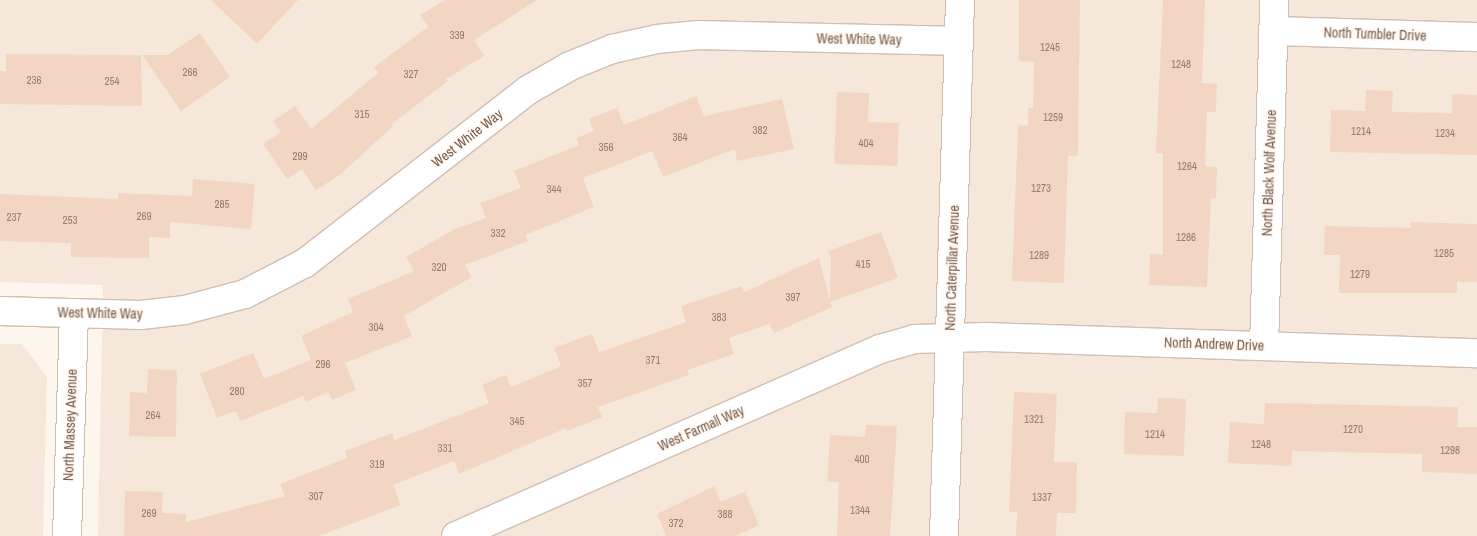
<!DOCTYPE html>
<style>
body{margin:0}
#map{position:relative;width:1477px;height:536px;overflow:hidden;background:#fdf6ec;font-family:"Archivo Narrow",sans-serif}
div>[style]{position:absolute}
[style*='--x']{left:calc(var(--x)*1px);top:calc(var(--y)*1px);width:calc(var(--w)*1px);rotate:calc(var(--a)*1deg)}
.residential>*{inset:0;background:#f5e8da}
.building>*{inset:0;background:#f3d5c3}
.roads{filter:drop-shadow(1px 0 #d1beb0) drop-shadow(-1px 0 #d1beb0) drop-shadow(0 1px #d1beb0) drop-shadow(0 -1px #d1beb0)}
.minor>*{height:28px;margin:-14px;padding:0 14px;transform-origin:14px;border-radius:14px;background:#fff}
span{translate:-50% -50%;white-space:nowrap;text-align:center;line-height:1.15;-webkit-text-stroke:4px #fffaf3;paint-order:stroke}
.number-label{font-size:11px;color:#987a6a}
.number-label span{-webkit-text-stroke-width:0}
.street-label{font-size:14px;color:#7a5c4d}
</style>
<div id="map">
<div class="residential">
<div style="clip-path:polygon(0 0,1477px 0,1477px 536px,98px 536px,103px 285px,0 282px)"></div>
<div style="clip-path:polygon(0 344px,22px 344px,47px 377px,43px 536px,0 536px)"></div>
</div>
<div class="building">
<div style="clip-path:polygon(211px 0,298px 0,257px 44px)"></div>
<div style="clip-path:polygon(445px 0,537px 0,474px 40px,484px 56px,446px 79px,448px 81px,392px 124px,393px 126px,341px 174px,316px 190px,302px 169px,287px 179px,263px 144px,281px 132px,273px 121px,295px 106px,311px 129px,378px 73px,374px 67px,428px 27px,420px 15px)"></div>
<div style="clip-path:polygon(1019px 0,1080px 0,1078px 156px,1068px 156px,1064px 283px,1012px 281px,1018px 125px,1028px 126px,1028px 108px,1033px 108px,1034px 62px,1019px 61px)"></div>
<div style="clip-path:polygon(1163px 0,1205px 0,1202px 83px,1217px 84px,1216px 112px,1207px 112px,1205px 166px,1217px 167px,1216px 198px,1211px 198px,1207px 287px,1149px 285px,1150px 254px,1163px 255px,1163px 153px,1156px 153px)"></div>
<div style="clip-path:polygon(200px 33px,230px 77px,181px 111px,142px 55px,168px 55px)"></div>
<div style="clip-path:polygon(6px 54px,141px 55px,142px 106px,0 104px,0 71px,6px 71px)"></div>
<div style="clip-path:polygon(1366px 90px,1393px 91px,1392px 112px,1452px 113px,1452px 94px,1477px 95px,1477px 155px,1330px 152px,1331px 110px,1365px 111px)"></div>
<div style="clip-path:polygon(837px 92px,869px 93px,868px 122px,899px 123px,897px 166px,834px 164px)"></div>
<div style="clip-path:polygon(696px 96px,704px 116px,782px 99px,794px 149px,737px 161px,735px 149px,663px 177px,652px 151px,583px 178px,594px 207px,525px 235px,528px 241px,465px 265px,472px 277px,404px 316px,412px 336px,345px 363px,356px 390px,332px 400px,328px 392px,306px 402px,303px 396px,240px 421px,236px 411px,217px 418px,200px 374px,253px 353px,264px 379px,311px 360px,301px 336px,353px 312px,348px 299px,414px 271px,406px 257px,455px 229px,486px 218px,480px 203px,521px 188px,514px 171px,579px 145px,576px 138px,594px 131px,589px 119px,617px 108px,624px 125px)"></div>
<div style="clip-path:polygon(193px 179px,255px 184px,251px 229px,170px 222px,170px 238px,149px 237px,149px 258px,71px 257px,71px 243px,0 241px,0 194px,118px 199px,119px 193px,192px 196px)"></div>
<div style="clip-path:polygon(1411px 222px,1477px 224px,1477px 282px,1457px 282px,1457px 293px,1339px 293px,1340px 255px,1324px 255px,1325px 226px,1411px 228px)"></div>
<div style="clip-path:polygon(881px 232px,898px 278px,830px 302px,832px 307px,774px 333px,769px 324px,729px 338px,734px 354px,687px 370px,689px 375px,598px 407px,602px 417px,567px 431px,566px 428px,459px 474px,454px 461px,393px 485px,401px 505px,319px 536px,124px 536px,125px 491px,163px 492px,162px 513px,186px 514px,186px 522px,285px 496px,280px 484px,347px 458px,345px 451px,392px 433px,395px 440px,489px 403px,482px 385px,506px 375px,511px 387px,561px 366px,554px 348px,592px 334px,599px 352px,609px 349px,686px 322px,681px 306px,742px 286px,744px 292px,819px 258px,830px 301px,831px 259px,828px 251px)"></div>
<div style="clip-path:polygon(148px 369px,177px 370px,176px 437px,129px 436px,130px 392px,147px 393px)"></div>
<div style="clip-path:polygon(1014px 392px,1057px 394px,1054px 462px,1077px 462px,1076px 513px,1057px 513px,1056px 536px,1016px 536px,1017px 512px,1009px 512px)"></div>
<div style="clip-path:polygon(1158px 398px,1186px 399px,1184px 456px,1124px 454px,1125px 412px,1157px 413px)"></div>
<div style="clip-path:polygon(1265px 403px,1458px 407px,1457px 427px,1477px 427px,1477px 474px,1422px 472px,1422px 454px,1292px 451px,1291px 466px,1228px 463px,1230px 422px,1264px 424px)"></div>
<div style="clip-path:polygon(866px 425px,897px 426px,890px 536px,837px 536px,839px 482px,827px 482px,830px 435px,865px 437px)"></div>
<div style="clip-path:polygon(714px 486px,721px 502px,745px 492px,759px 525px,736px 536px,666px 536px,657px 514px)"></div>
</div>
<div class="roads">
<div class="minor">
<div style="--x:1273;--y:31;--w:204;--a:1.7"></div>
<div style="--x:0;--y:311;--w:141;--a:1.6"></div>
<div style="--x:141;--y:315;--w:44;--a:-6.5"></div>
<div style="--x:185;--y:310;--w:62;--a:-14.9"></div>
<div style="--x:245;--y:294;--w:68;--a:-27.3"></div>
<div style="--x:305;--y:263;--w:282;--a:-37.8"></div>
<div style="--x:528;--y:90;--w:48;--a:-29.7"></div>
<div style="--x:570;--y:66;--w:45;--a:-22"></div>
<div style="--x:612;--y:49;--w:46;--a:-12.5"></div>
<div style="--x:657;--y:39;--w:42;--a:-5.4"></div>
<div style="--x:699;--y:35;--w:260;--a:1.3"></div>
<div style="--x:1264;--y:346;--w:346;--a:-88.3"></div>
<div style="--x:67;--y:536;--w:223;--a:-88.2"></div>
<div style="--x:456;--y:536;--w:463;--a:-23.8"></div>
<div style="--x:880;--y:349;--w:35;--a:-16"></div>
<div style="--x:914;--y:339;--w:72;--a:-1.6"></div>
<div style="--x:986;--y:337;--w:491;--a:1.9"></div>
<div style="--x:944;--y:536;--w:536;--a:-88.29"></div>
</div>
</div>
<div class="number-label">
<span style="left:457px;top:35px">339</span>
<span style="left:1050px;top:47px">1245</span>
<span style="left:1181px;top:64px">1248</span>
<span style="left:190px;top:72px">266</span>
<span style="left:411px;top:74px">327</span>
<span style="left:34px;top:80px">236</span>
<span style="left:112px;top:81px">254</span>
<span style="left:362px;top:114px">315</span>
<span style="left:1053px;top:117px">1259</span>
<span style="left:760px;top:130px">382</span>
<span style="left:1361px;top:131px">1214</span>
<span style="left:1445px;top:133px">1234</span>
<span style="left:680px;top:137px">364</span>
<span style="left:866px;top:143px">404</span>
<span style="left:606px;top:147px">356</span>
<span style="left:300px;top:156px">299</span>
<span style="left:1187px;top:166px">1264</span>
<span style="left:1041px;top:188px">1273</span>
<span style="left:554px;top:189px">344</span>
<span style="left:222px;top:204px">285</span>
<span style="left:144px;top:216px">269</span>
<span style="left:14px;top:217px">237</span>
<span style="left:70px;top:220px">253</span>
<span style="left:498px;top:233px">332</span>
<span style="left:1186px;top:237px">1286</span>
<span style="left:1444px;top:253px">1285</span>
<span style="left:1039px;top:255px">1289</span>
<span style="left:863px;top:264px">415</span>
<span style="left:439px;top:267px">320</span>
<span style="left:1360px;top:274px">1279</span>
<span style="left:793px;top:297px">397</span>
<span style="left:719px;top:317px">383</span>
<span style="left:376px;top:327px">304</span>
<span style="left:653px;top:360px">371</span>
<span style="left:323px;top:364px">296</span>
<span style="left:585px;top:383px">357</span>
<span style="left:237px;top:391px">280</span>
<span style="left:153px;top:415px">264</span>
<span style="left:1034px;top:419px">1321</span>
<span style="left:517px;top:421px">345</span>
<span style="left:1353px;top:429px">1270</span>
<span style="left:1155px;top:434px">1214</span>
<span style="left:1261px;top:444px">1248</span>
<span style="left:445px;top:448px">331</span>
<span style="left:1450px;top:450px">1298</span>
<span style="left:862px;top:459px">400</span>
<span style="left:377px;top:464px">319</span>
<span style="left:316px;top:496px">307</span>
<span style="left:1042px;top:497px">1337</span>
<span style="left:860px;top:510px">1344</span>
<span style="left:149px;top:513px">269</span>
<span style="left:725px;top:514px">388</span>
<span style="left:676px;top:523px">372</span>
</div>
<div class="street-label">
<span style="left:1375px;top:34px;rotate:2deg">North Tumbler Drive</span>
<span style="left:859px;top:39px;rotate:1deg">West White Way</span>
<span style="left:467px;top:138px;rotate:-38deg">West White Way</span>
<span style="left:1269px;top:173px;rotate:-88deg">North Black Wolf Avenue</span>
<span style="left:952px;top:268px;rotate:-88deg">North Caterpillar Avenue</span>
<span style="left:100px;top:313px;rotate:1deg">West White Way</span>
<span style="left:1214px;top:344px;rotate:2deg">North Andrew Drive</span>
<span style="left:70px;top:425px;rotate:-88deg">North Massey Avenue</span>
<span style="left:701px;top:428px;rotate:-24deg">West Farmall Way</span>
</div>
</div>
